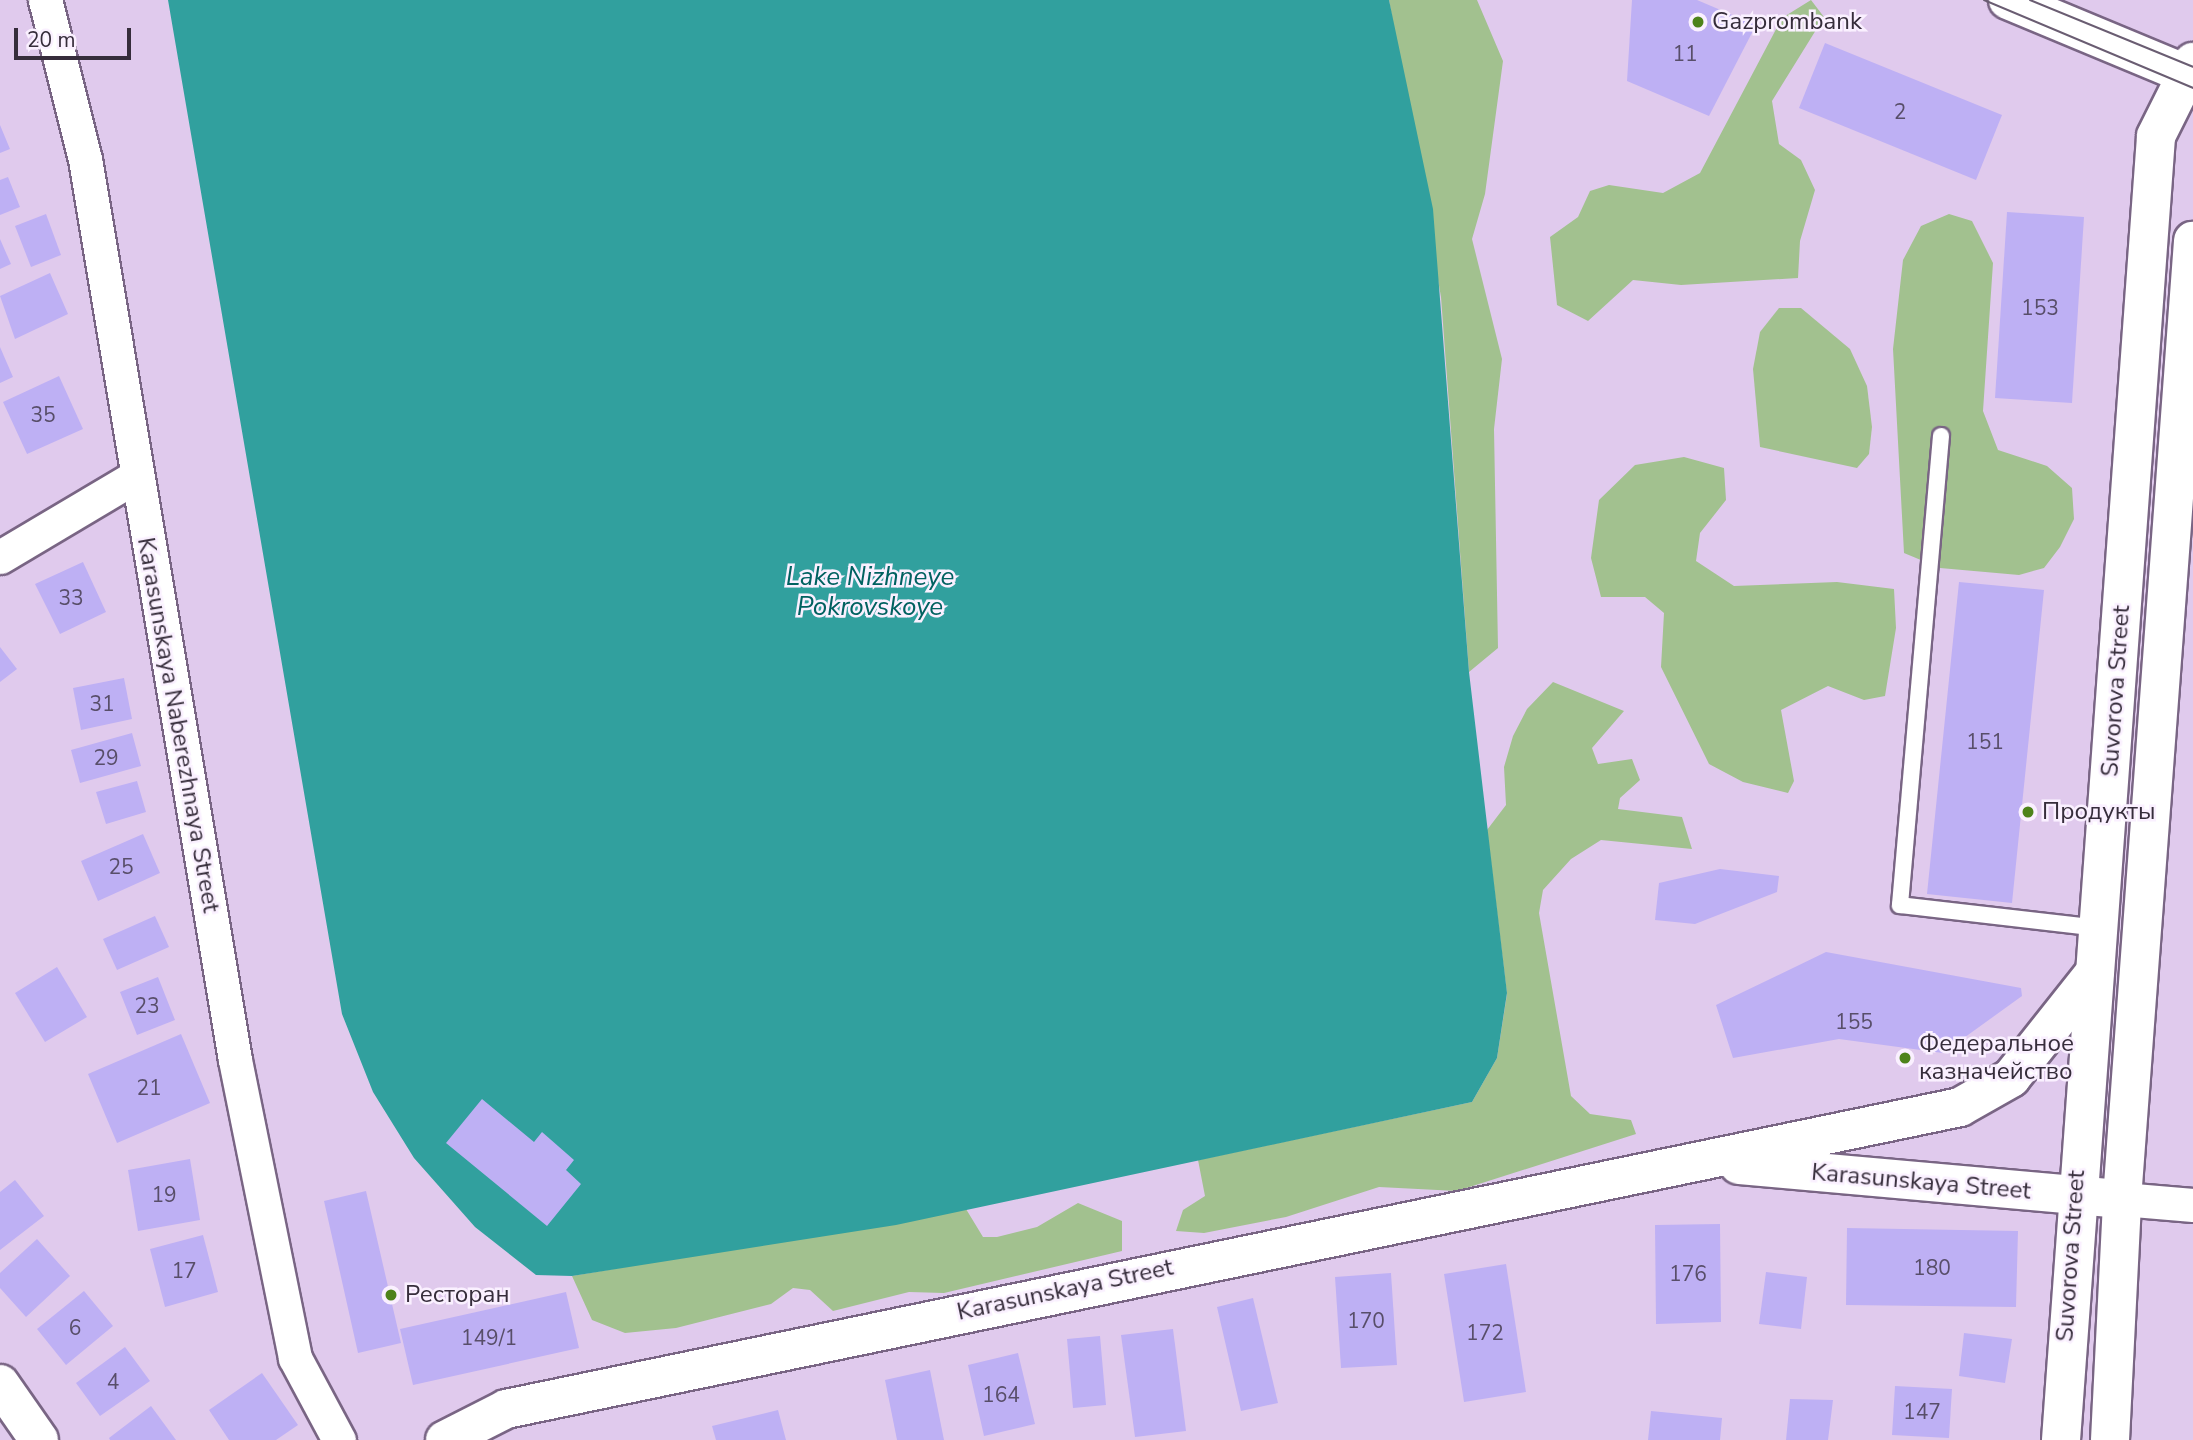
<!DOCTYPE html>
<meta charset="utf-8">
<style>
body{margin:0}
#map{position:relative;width:2193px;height:1440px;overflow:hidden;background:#e0caed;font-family:"Nunito Sans",sans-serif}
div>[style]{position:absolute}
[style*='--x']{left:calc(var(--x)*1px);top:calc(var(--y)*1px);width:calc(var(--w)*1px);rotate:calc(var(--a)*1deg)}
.green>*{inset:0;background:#a2c18f}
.water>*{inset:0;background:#31a09e}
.building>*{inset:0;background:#beb0f4}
.roads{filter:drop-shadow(2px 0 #796584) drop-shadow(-2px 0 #796584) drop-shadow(0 2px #796584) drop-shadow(0 -2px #796584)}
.service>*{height:16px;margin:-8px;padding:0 8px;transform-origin:8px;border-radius:8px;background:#fff}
.minor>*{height:33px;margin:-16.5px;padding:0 16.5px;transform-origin:16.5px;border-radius:16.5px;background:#fff}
.tertiary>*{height:38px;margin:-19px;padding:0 19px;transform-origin:19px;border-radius:19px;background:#fff}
.secondary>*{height:38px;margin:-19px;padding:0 19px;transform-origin:19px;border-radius:19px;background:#fff}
.primary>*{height:38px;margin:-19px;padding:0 19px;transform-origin:19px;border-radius:19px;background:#fff}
.tram>*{height:2px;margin:-1px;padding:0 1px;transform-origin:1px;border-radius:1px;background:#6a5d72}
.dots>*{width:19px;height:19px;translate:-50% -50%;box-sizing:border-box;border:4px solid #faf0ff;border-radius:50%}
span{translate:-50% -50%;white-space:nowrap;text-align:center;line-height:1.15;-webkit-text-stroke:5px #faf0ff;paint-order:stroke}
.number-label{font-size:21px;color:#584e69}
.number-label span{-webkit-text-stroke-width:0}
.poi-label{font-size:24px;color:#362d3b}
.left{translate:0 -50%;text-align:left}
.street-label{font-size:24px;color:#362d3b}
.water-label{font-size:26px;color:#006160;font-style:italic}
.scale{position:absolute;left:14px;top:28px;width:117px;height:32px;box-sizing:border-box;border:4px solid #362d3b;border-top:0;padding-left:9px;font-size:21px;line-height:24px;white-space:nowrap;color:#362d3b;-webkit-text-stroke:5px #faf0ff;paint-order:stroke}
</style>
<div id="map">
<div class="green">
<div style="clip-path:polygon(1389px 0,1477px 0,1503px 61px,1485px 194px,1472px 239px,1502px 359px,1494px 429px,1498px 648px,1469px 672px,1441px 297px)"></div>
<div style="clip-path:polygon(1811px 0,1824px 17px,1772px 101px,1779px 144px,1801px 160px,1815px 190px,1800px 241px,1798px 278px,1681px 285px,1633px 280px,1588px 321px,1557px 305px,1550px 237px,1578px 217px,1590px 191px,1609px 185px,1663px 193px,1700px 173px,1782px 18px)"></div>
<div style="clip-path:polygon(1949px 214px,1972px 221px,1993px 263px,1983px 411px,1998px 450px,2047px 466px,2072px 488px,2074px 519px,2060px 547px,2044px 568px,2019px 575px,1940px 568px,1904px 553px,1893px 349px,1903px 260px,1921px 226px)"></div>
<div style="clip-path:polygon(1779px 308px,1801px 308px,1850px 349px,1867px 386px,1872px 427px,1869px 454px,1857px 468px,1760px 447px,1753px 369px,1760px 332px)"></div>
<div style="clip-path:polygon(1684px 457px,1724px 468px,1726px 500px,1700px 533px,1696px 561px,1734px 586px,1837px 582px,1894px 589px,1896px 628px,1885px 696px,1864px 700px,1828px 686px,1781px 710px,1794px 781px,1788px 793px,1743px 782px,1709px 764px,1661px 667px,1664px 613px,1645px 597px,1601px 597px,1591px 558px,1599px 500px,1635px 465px)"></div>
<div style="clip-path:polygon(1553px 682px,1624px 711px,1592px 748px,1598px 764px,1632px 759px,1640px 780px,1620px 798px,1618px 809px,1682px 817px,1692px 849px,1601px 840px,1571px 859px,1543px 890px,1539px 913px,1571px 1096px,1590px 1114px,1631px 1120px,1636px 1134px,1457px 1191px,1379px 1187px,1286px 1217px,1204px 1233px,1176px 1231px,1183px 1210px,1205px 1196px,1198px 1160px,1472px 1102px,1497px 1058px,1507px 994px,1487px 830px,1506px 805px,1504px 767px,1513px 736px,1527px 709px)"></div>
<div style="clip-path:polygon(1078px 1203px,1122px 1221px,1122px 1251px,944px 1293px,909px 1292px,833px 1311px,810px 1290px,793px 1288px,771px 1304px,676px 1328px,625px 1333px,592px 1320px,572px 1276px,966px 1209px,983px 1237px,997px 1237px,1037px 1227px)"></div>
</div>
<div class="water">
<div style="clip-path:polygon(168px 0,1389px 0,1433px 209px,1469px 672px,1507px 993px,1497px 1058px,1472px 1102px,896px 1225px,572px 1276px,536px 1275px,475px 1227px,414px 1158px,373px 1092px,342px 1014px)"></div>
</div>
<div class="building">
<div style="clip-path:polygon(1632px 0,1697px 0,1756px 25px,1709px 116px,1627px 81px)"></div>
<div style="clip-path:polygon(1825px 43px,2002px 115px,1976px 180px,1799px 108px)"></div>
<div style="clip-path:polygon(0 125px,10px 149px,0 153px)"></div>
<div style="clip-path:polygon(8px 177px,20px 207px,0 215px,0 180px)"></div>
<div style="clip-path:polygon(2007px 212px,2084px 217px,2072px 403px,1995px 398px)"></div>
<div style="clip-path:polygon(46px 214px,61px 255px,31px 267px,15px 226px)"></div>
<div style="clip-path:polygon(0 239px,11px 264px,0 269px)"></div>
<div style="clip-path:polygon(50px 273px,68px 314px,15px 339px,0 296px)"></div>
<div style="clip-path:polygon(0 347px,13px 377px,0 383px)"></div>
<div style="clip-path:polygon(59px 376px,83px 429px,27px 454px,3px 402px)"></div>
<div style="clip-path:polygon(83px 562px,106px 612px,60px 634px,35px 584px)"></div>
<div style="clip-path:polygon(1959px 582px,2044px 590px,2012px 903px,1927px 894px)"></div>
<div style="clip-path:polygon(0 647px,17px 669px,0 682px)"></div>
<div style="clip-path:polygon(124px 678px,132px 719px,81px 730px,73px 688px)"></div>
<div style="clip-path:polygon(132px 733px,141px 766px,80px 783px,71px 750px)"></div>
<div style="clip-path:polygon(137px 781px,146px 812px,106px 824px,96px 792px)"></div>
<div style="clip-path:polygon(143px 834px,160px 873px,98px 901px,81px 861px)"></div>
<div style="clip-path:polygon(1720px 869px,1779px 876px,1777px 892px,1695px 924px,1655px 920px,1659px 883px)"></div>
<div style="clip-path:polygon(155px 916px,169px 947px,117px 970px,103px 939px)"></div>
<div style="clip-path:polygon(1826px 952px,2021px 988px,2022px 996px,1943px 1053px,1839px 1039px,1733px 1058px,1716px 1005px)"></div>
<div style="clip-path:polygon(57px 967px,87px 1017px,45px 1042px,15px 993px)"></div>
<div style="clip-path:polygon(158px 977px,175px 1020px,137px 1035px,120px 992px)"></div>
<div style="clip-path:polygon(181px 1034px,210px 1103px,117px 1143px,88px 1074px)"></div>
<div style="clip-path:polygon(482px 1099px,534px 1142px,542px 1132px,574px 1160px,566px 1170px,581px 1184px,547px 1226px,446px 1143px)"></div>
<div style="clip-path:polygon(190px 1159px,200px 1220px,138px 1231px,128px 1170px)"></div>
<div style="clip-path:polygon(15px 1180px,44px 1216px,0 1250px,0 1192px)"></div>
<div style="clip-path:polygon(366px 1191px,401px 1343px,358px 1353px,324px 1201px)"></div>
<div style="clip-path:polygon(1720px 1224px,1721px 1322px,1656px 1324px,1655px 1225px)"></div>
<div style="clip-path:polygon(1847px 1228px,2018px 1231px,2016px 1307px,1846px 1305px)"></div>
<div style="clip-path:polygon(203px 1235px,218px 1292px,165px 1307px,150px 1249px)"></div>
<div style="clip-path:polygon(37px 1239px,70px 1276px,26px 1317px,0 1288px,0 1273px)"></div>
<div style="clip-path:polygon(1506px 1264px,1526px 1392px,1464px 1402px,1444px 1274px)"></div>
<div style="clip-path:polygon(1766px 1272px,1807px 1277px,1801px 1329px,1759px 1324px)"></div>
<div style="clip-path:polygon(1391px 1273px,1397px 1365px,1341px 1368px,1335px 1277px)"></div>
<div style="clip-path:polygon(84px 1291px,113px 1326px,66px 1365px,37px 1329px)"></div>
<div style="clip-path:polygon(566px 1292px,579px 1348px,413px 1385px,400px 1329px)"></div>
<div style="clip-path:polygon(1253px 1298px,1278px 1403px,1241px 1411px,1217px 1307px)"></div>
<div style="clip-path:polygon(1173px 1329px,1186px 1431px,1135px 1437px,1121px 1335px)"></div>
<div style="clip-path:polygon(1964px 1333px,2012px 1339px,2005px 1383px,1959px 1376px)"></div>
<div style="clip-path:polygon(1100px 1336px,1106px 1405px,1073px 1408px,1067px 1339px)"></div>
<div style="clip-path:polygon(125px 1347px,150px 1381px,100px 1416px,76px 1383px)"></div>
<div style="clip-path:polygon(1018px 1353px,1035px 1424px,984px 1436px,968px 1365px)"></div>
<div style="clip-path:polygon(930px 1370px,944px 1440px,897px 1440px,885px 1380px)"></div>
<div style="clip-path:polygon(262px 1373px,298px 1425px,276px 1440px,229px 1440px,209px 1410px)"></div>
<div style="clip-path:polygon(1895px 1386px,1952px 1389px,1949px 1438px,1892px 1435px)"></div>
<div style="clip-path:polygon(1790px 1399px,1833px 1400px,1828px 1440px,1786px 1440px)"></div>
<div style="clip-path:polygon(151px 1406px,176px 1440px,110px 1440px,109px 1438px)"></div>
<div style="clip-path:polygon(778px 1410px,786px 1440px,716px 1440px,712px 1426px)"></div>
<div style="clip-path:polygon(1651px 1411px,1722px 1418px,1720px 1440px,1648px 1440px)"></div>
</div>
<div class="roads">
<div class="service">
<div style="--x:1941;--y:436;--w:471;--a:95"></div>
<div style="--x:1900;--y:905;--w:201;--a:6.6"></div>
</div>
<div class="minor">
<div style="--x:45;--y:0;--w:164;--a:75.9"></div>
<div style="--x:85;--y:159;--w:913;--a:80.55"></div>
<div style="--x:235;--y:1060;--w:304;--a:78.6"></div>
<div style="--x:295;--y:1358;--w:93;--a:61.8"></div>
<div style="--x:0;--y:557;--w:157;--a:-30.7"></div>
<div style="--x:2122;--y:1199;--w:71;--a:4.8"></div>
</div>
<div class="tertiary">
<div style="--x:2008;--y:0;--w:200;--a:22.6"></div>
<div style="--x:2122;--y:1199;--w:961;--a:-85.76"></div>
</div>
<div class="secondary">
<div style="--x:1739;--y:1165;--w:385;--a:5.1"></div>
<div style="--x:0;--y:1384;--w:68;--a:55.1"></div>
<div style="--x:445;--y:1440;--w:68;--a:-26.9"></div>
<div style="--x:506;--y:1409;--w:1485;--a:-11.73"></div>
<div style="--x:1960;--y:1107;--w:59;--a:-29.6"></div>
<div style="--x:2011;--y:1078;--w:135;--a:-51.6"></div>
</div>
<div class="primary">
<div style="--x:2061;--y:1440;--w:1307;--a:-85.83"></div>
<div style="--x:2156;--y:136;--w:83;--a:-63.4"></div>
<div style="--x:2110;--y:1440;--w:241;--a:-87.1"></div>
</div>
</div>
<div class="tram">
<div style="--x:1984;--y:0;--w:227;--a:22.8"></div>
<div style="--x:2030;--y:0;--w:176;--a:22.3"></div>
</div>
<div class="dots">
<div style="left:1698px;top:22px;background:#4e831b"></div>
<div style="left:2028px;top:812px;background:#4e831b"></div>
<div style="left:1905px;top:1058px;background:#4e831b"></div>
<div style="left:391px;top:1295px;background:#4e831b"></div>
</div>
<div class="number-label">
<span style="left:1685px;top:54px">11</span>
<span style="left:1900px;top:112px">2</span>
<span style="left:2040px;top:308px">153</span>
<span style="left:43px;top:415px">35</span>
<span style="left:71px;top:598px">33</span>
<span style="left:102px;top:704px">31</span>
<span style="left:1985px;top:742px">151</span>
<span style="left:106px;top:758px">29</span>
<span style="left:121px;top:867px">25</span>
<span style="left:147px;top:1006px">23</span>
<span style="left:1854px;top:1022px">155</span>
<span style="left:149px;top:1088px">21</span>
<span style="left:164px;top:1195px">19</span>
<span style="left:1932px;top:1268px">180</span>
<span style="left:184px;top:1271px">17</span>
<span style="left:1688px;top:1274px">176</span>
<span style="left:1366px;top:1321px">170</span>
<span style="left:75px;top:1328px">6</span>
<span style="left:1485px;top:1333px">172</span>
<span style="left:489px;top:1338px">149/1</span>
<span style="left:113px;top:1382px">4</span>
<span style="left:1001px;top:1395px">164</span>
<span style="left:1922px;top:1412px">147</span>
</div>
<div class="poi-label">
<span class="left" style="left:1712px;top:22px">Gazprombank</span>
<span class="left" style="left:2042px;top:812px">Продукты</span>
<span class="left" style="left:1919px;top:1058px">Федеральное<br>казначейство</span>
<span class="left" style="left:405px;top:1295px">Ресторан</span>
</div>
<div class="street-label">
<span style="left:2116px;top:691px;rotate:-86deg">Suvorova Street</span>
<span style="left:178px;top:725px;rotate:80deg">Karasunskaya Naberezhnaya Street</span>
<span style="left:1921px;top:1182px;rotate:5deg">Karasunskaya Street</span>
<span style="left:2071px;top:1256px;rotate:-86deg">Suvorova Street</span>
<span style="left:1065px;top:1290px;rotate:-12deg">Karasunskaya Street</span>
</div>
<div class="water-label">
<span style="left:870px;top:592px">Lake Nizhneye<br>Pokrovskoye</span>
</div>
<div class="scale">20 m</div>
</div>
